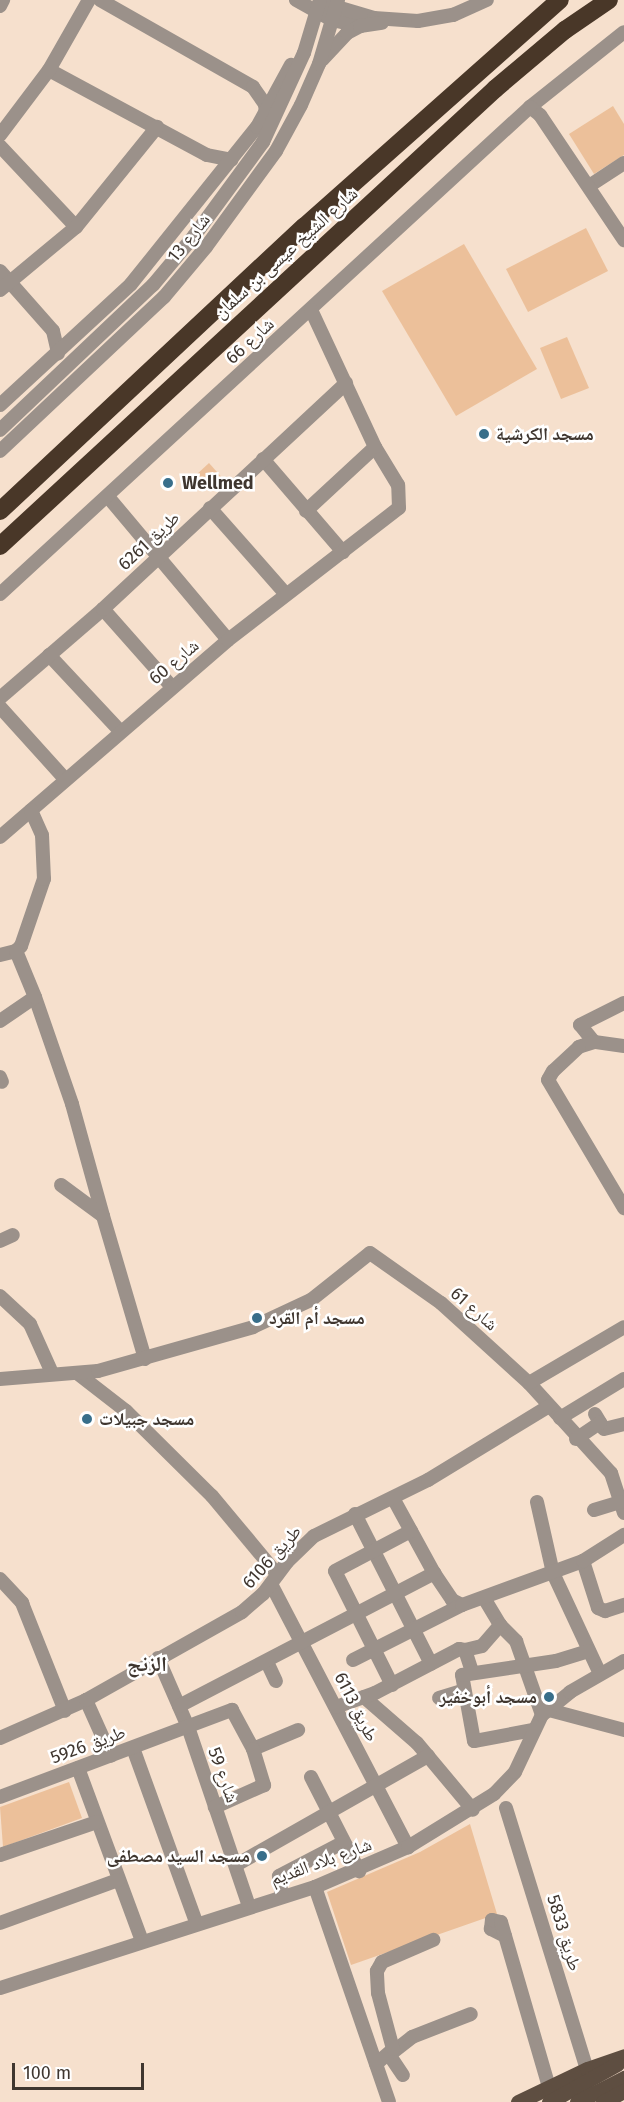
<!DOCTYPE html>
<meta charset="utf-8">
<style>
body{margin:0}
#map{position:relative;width:624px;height:2102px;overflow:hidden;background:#f6e0cd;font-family:"Fira Sans","Noto Naskh Arabic",sans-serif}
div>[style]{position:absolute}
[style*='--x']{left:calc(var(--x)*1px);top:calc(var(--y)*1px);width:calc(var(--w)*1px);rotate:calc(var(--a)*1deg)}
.green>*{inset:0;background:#ecc09a}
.minor>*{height:14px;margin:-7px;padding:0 7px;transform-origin:7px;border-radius:7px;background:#9b918a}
.major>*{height:15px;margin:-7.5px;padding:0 7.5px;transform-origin:7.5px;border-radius:7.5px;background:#5e4e41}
.highway>*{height:18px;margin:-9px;padding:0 9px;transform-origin:9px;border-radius:9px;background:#493728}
.dots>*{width:16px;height:16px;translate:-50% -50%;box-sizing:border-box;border:3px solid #fff;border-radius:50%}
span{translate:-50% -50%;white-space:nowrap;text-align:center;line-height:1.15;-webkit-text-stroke:5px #fff;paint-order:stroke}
.street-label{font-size:18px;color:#3f362f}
.poi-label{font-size:18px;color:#3f362f;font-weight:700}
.left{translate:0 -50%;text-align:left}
.right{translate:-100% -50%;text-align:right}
.quarter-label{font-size:21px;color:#3f362f;font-weight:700}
.scale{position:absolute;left:12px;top:2063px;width:132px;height:27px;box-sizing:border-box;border:3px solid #3f362f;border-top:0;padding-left:8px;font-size:18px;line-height:21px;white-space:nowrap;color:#3f362f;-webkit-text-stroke:4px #fff;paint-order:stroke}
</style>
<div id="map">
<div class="green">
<div style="clip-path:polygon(613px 106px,624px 124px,624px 155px,594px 174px,569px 134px)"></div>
<div style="clip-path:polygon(586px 228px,608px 271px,528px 312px,506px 269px)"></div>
<div style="clip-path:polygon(464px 244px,537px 369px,456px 416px,382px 291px)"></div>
<div style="clip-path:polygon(567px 337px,589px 388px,561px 399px,540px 348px)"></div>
<div style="clip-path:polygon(209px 463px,225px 481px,212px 492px,196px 475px)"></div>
<div style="clip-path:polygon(69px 1782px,82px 1818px,3px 1847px,0 1807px)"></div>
<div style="clip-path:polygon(470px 1824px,497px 1914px,351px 1965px,327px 1892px,420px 1852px)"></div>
</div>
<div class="minor">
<div style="--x:100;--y:0;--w:176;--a:29.6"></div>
<div style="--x:253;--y:87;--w:21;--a:55"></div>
<div style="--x:265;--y:104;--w:9;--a:84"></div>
<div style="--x:296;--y:0;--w:41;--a:29.1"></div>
<div style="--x:332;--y:20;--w:29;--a:12"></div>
<div style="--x:327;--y:4;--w:49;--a:16.6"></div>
<div style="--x:374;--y:18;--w:44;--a:3.9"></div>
<div style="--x:418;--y:21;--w:36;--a:-10"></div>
<div style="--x:453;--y:15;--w:37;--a:-24"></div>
<div style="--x:0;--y:6;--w:7;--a:-63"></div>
<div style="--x:322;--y:60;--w:37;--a:-47"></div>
<div style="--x:347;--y:33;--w:15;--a:-28"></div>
<div style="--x:360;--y:26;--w:22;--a:-8"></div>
<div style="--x:49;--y:70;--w:179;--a:28.3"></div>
<div style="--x:207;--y:155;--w:25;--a:11"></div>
<div style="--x:530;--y:107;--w:120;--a:-38.6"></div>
<div style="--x:0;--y:135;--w:81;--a:-53"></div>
<div style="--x:49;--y:70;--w:81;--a:-60.3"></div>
<div style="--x:0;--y:146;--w:111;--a:46.8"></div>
<div style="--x:589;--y:186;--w:42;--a:-33.3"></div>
<div style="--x:0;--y:271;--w:80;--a:48.5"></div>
<div style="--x:53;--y:331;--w:23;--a:77"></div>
<div style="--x:0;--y:290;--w:99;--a:-39.7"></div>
<div style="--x:76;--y:227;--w:129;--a:-51"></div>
<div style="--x:0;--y:405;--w:178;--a:-42.7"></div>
<div style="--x:131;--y:284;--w:201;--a:-51.3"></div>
<div style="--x:257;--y:127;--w:71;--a:-61.3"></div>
<div style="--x:0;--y:430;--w:211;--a:-43.5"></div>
<div style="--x:153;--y:285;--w:64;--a:-50.1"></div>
<div style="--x:194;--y:236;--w:117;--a:-53.7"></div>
<div style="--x:263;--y:142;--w:98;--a:-65.3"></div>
<div style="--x:304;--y:53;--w:55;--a:-73.2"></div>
<div style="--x:0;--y:451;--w:225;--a:-43.2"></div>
<div style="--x:164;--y:297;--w:65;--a:-50"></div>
<div style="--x:206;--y:247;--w:119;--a:-53.9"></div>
<div style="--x:276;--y:151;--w:52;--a:-61.5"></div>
<div style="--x:301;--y:105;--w:45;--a:-66.3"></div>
<div style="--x:319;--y:64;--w:67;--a:-73.5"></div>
<div style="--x:263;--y:459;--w:123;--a:49.3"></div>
<div style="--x:109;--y:498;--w:185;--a:50"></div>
<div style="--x:210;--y:508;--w:113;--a:48.6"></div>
<div style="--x:306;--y:511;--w:94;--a:-42.8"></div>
<div style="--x:0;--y:594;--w:720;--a:-42.58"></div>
<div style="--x:530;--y:107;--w:13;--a:39"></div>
<div style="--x:540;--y:115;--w:151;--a:56.1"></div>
<div style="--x:103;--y:609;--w:104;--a:48.5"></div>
<div style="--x:49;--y:655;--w:104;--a:46.9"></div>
<div style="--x:0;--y:698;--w:136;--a:-40.8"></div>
<div style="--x:103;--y:609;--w:332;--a:-42.9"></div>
<div style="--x:0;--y:707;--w:98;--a:47.9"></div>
<div style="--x:0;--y:837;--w:301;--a:-40.8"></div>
<div style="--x:228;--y:640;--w:216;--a:-37.7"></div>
<div style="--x:399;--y:508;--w:23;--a:-92"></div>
<div style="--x:398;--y:485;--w:44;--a:-121.2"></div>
<div style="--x:375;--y:447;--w:151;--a:-115"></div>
<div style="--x:0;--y:955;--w:16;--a:-14"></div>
<div style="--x:16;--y:951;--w:7;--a:-45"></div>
<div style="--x:21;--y:946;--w:71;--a:-71.1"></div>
<div style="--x:44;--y:879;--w:44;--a:-92.6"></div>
<div style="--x:42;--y:835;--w:27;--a:-114"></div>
<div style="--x:35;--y:997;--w:113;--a:70.9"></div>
<div style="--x:72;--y:1104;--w:116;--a:74.5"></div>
<div style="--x:0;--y:1021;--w:42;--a:-34.4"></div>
<div style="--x:35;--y:997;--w:50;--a:-112.4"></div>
<div style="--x:594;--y:1042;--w:22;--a:-129"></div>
<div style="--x:580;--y:1025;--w:49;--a:-26.6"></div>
<div style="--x:624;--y:1046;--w:30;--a:-172"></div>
<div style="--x:594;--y:1042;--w:16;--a:162"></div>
<div style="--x:579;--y:1047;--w:35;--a:137"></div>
<div style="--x:553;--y:1071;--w:10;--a:119"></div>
<div style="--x:548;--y:1080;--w:149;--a:59.3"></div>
<div style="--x:0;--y:1077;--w:5;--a:68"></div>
<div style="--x:61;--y:1185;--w:52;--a:36.4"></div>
<div style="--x:103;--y:1216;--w:149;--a:73.6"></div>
<div style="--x:0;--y:1241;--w:14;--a:-25"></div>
<div style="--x:0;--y:1296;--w:41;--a:43"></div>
<div style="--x:30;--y:1324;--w:54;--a:65.8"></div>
<div style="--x:77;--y:1373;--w:62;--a:37.8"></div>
<div style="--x:126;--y:1411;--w:121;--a:44.7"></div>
<div style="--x:212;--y:1496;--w:102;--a:50.2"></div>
<div style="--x:0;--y:1379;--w:98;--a:-4.7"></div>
<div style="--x:98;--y:1371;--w:161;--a:-15.8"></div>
<div style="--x:253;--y:1327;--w:64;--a:-25"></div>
<div style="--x:311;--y:1300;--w:75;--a:-38.5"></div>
<div style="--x:370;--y:1253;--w:87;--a:35.2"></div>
<div style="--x:441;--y:1303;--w:119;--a:42.3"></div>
<div style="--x:529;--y:1383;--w:122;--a:47.7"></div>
<div style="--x:611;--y:1473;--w:42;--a:72"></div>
<div style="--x:529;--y:1383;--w:110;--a:-30.5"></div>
<div style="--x:595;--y:1414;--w:17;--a:59"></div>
<div style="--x:604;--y:1429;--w:21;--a:-14"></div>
<div style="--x:560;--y:1418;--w:75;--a:-31.4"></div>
<div style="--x:576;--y:1439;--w:29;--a:-34"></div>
<div style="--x:393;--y:1498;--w:85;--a:61.3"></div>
<div style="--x:434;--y:1573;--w:32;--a:56"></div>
<div style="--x:452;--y:1600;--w:11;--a:27"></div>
<div style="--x:537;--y:1502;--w:73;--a:77.3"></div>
<div style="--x:553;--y:1573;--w:111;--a:65"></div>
<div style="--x:594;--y:1510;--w:27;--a:-17"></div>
<div style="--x:355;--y:1514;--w:168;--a:63.1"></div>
<div style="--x:583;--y:1561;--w:49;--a:72.3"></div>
<div style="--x:598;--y:1608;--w:8;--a:23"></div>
<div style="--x:605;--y:1611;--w:20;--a:-18"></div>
<div style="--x:0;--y:1579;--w:33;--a:47"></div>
<div style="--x:22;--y:1603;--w:116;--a:68.3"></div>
<div style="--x:271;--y:1584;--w:297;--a:62.5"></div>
<div style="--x:484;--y:1598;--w:31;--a:59"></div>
<div style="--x:500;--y:1625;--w:23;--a:45"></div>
<div style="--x:516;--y:1641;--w:78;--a:70.6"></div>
<div style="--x:465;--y:1650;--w:17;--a:-13"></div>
<div style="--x:482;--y:1646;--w:28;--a:-49"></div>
<div style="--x:158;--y:1658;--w:75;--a:66.5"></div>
<div style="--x:188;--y:1727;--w:189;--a:71.2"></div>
<div style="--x:353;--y:1660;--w:122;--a:-26.8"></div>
<div style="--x:462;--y:1605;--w:129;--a:-20"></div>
<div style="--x:583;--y:1561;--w:49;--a:-32.4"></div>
<div style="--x:267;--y:1662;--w:21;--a:65"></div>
<div style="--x:392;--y:1685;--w:127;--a:-116.6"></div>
<div style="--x:335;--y:1571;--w:86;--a:-27.8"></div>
<div style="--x:364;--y:1697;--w:70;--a:41"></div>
<div style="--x:417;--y:1743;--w:87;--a:50.1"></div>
<div style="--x:439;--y:1698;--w:24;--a:-17"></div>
<div style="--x:86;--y:1700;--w:61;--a:65.9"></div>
<div style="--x:179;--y:1706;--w:288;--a:-27.5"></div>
<div style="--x:336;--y:1707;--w:41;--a:-19.7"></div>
<div style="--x:375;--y:1693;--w:95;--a:-27.6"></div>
<div style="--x:459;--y:1649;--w:6;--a:9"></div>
<div style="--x:465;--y:1650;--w:23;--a:72"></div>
<div style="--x:549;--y:1710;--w:78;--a:14.9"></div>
<div style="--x:533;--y:1730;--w:60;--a:169.4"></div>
<div style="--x:474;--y:1741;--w:67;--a:-100.3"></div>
<div style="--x:462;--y:1675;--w:95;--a:-8.5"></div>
<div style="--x:556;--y:1661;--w:34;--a:-17"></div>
<div style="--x:0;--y:1738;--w:94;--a:-23.8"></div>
<div style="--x:86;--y:1700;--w:179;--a:-29.4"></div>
<div style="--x:242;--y:1612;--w:28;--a:-41"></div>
<div style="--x:263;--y:1594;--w:40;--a:-53"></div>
<div style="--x:287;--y:1562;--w:37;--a:-44"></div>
<div style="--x:314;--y:1536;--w:127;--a:-26.2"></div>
<div style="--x:428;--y:1480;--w:142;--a:-31.4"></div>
<div style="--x:133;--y:1748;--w:185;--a:70.1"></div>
<div style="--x:253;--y:1749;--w:49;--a:-22.9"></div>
<div style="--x:78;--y:1768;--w:184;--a:69.7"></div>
<div style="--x:311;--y:1777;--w:106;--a:62.9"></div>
<div style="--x:0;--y:1797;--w:248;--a:-20.6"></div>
<div style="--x:232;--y:1710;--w:44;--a:61.7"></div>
<div style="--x:253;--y:1749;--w:38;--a:73"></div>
<div style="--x:264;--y:1785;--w:54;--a:155.8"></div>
<div style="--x:506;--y:1808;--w:273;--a:72.8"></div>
<div style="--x:0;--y:1855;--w:102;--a:-18.8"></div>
<div style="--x:236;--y:1865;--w:221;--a:-29.6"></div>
<div style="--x:315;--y:1887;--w:227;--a:71"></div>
<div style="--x:282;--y:1896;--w:20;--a:-99"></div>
<div style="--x:279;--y:1876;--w:73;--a:-27.6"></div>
<div style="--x:0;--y:1923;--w:126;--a:-20"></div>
<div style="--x:505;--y:1936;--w:16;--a:-153"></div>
<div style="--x:491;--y:1929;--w:9;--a:-84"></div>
<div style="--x:492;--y:1920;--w:9;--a:13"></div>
<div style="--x:501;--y:1922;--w:172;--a:73.8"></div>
<div style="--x:0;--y:1988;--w:331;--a:-17.8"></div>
<div style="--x:315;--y:1887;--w:101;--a:-23.3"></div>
<div style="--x:408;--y:1847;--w:101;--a:-31.6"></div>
<div style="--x:494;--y:1794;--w:30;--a:-46"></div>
<div style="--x:515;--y:1772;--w:63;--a:-64.7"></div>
<div style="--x:542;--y:1715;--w:36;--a:-39"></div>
<div style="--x:570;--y:1692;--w:62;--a:-29.9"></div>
<div style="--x:393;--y:2052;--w:24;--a:-38"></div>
<div style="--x:412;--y:2037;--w:63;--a:-21.3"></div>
<div style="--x:390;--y:2056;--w:23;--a:56"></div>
<div style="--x:376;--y:2064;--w:23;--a:-41"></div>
<div style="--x:393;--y:2049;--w:58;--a:-105"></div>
<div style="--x:378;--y:1993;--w:22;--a:-93"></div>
<div style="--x:377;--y:1971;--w:10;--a:-61"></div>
<div style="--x:382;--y:1962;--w:56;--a:-23.3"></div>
</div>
<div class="major">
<div style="--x:518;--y:2102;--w:76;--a:-25.6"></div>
<div style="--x:587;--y:2069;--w:39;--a:-19"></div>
<div style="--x:549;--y:2102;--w:78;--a:-29.2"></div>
<div style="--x:577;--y:2102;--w:53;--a:-27.1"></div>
<div style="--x:603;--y:2102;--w:24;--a:-28"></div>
</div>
<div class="highway">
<div style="--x:0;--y:511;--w:416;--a:-43.1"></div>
<div style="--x:304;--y:227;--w:342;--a:-41.6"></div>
<div style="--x:0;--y:546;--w:674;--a:-42.71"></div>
<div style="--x:495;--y:89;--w:92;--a:-40.1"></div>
<div style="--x:565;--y:30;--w:53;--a:-34.3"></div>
</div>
<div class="dots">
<div style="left:484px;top:434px;background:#386e8a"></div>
<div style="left:168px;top:483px;background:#386e8a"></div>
<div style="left:257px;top:1318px;background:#386e8a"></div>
<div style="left:87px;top:1419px;background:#386e8a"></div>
<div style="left:549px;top:1697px;background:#386e8a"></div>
<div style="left:262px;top:1856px;background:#386e8a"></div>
</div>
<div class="street-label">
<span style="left:189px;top:238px;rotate:-51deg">شارع 13</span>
<span style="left:286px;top:253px;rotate:-42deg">شارع الشيخ عيسى بن سلمان</span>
<span style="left:250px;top:341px;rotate:-43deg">شارع 66</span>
<span style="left:149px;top:541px;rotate:-43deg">طريق 6261</span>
<span style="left:174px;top:662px;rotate:-40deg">شارع 60</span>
<span style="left:474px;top:1309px;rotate:41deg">شارع 61</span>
<span style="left:272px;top:1557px;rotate:-48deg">طريق 6106</span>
<span style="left:356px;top:1707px;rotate:63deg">طريق 6113</span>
<span style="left:88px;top:1745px;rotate:-20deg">طريق 5926</span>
<span style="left:223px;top:1775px;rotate:70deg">شارع 59</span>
<span style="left:321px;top:1862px;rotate:-20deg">شارع بلاد القديم</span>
<span style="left:564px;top:1933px;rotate:73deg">طريق 5833</span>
</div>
<div class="poi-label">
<span class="left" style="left:496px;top:434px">مسجد الكرشية</span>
<span class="left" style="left:182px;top:483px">Wellmed</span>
<span class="left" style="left:269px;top:1318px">مسجد أم القرد</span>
<span class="left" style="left:99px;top:1419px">مسجد جبيلات</span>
<span class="right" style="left:537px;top:1697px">مسجد أبوخفير</span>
<span class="right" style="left:250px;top:1856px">مسجد السيد مصطفى</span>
</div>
<div class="quarter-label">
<span style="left:147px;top:1664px">الزنج</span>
</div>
<div class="scale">100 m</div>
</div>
